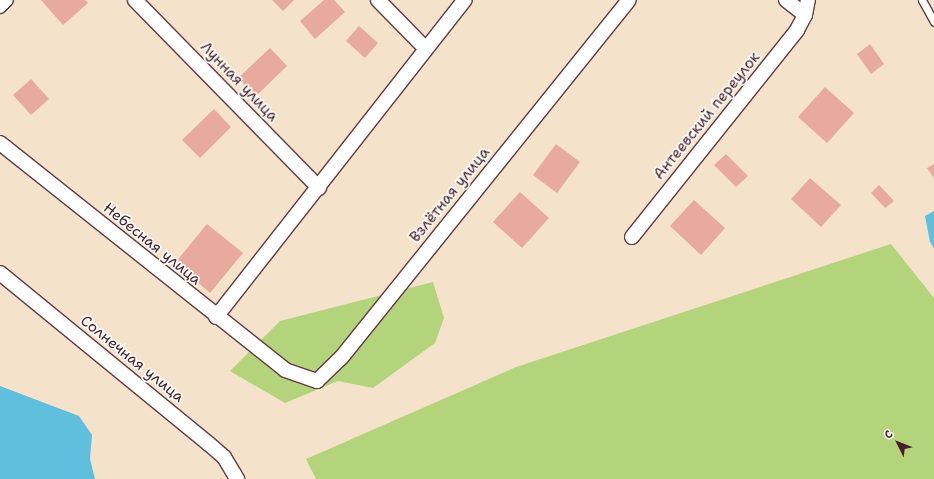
<!DOCTYPE html>
<meta charset="utf-8">
<style>
body{margin:0}
#map{position:relative;width:934px;height:479px;overflow:hidden;background:#f4e3ca;font-family:"Shantell Sans",sans-serif}
div>[style]{position:absolute}
[style*='--x']{left:calc(var(--x)*1px);top:calc(var(--y)*1px);width:calc(var(--w)*1px);rotate:calc(var(--a)*1deg)}
.green>*{inset:0;background:#b4d47b}
.water>*{inset:0;background:#5fbfdd}
.building>*{inset:0;background:#e8a99f}
.roads{filter:drop-shadow(1px 0 #643c43) drop-shadow(-1px 0 #643c43) drop-shadow(0 1px #643c43) drop-shadow(0 -1px #643c43)}
.lane>*{height:7px;margin:-3.5px;padding:0 3.5px;transform-origin:3.5px;border-radius:3.5px;background:#fff}
.street>*{height:14px;margin:-7px;padding:0 7px;transform-origin:7px;border-radius:7px;background:#fff}
span{translate:-50% -50%;white-space:nowrap;text-align:center;line-height:1.15;-webkit-text-stroke:3.5px #fdfcf7;paint-order:stroke}
.street-label{font-size:15px;color:#4a1f2b}
.north{position:absolute;left:878px;top:423px;width:40px;height:40px;-webkit-text-stroke:3px #fdfcf7;paint-order:stroke;rotate:312deg;font-size:11px;font-weight:700;line-height:16px;text-align:center;color:#4a1f2b}
.north::after{content:'';display:block;margin:auto;width:14px;height:18px;background:#4a1f2b;clip-path:polygon(50% 0,100% 100%,50% 72%,0 100%)}
</style>
<div id="map">
<div class="green">
<div style="clip-path:polygon(891px 244px,934px 298px,934px 479px,316px 479px,306px 459px,516px 367px)"></div>
<div style="clip-path:polygon(433px 282px,444px 318px,435px 343px,373px 388px,338px 381px,285px 403px,230px 371px,280px 321px)"></div>
</div>
<div class="water">
<div style="clip-path:polygon(934px 211px,934px 248px,930px 242px,925px 216px)"></div>
<div style="clip-path:polygon(0 386px,79px 416px,92px 435px,90px 459px,95px 479px,0 479px)"></div>
</div>
<div class="building">
<div style="clip-path:polygon(41px 0,85px 0,88px 3px,63px 25px)"></div>
<div style="clip-path:polygon(272px 0,294px 0,283px 11px)"></div>
<div style="clip-path:polygon(324px 0,334px 0,345px 12px,315px 39px,300px 21px)"></div>
<div style="clip-path:polygon(359px 26px,378px 43px,365px 58px,346px 41px)"></div>
<div style="clip-path:polygon(870px 44px,884px 64px,871px 74px,857px 54px)"></div>
<div style="clip-path:polygon(270px 48px,287px 66px,256px 96px,238px 78px)"></div>
<div style="clip-path:polygon(31px 79px,49px 99px,31px 115px,13px 95px)"></div>
<div style="clip-path:polygon(825px 87px,854px 113px,827px 143px,798px 117px)"></div>
<div style="clip-path:polygon(214px 109px,231px 127px,200px 158px,182px 140px)"></div>
<div style="clip-path:polygon(556px 144px,580px 162px,557px 193px,533px 175px)"></div>
<div style="clip-path:polygon(726px 154px,748px 176px,736px 187px,714px 165px)"></div>
<div style="clip-path:polygon(934px 164px,934px 178px,927px 168px)"></div>
<div style="clip-path:polygon(810px 178px,841px 205px,821px 227px,791px 199px)"></div>
<div style="clip-path:polygon(879px 185px,894px 201px,885px 208px,871px 193px)"></div>
<div style="clip-path:polygon(520px 192px,549px 218px,522px 248px,493px 222px)"></div>
<div style="clip-path:polygon(694px 200px,725px 228px,701px 255px,670px 226px)"></div>
<div style="clip-path:polygon(207px 224px,243px 253px,210px 293px,175px 263px)"></div>
</div>
<div class="roads">
<div class="lane">
<div style="--x:922;--y:0;--w:25;--a:61"></div>
</div>
<div class="street">
<div style="--x:135;--y:0;--w:263;--a:45.6"></div>
<div style="--x:378;--y:0;--w:67;--a:45.6"></div>
<div style="--x:786;--y:0;--w:24;--a:38"></div>
<div style="--x:0;--y:6;--w:8;--a:-45"></div>
<div style="--x:0;--y:143;--w:364;--a:38.5"></div>
<div style="--x:285;--y:370;--w:34;--a:19"></div>
<div style="--x:317;--y:381;--w:33;--a:-44"></div>
<div style="--x:341;--y:358;--w:459;--a:-51.2"></div>
<div style="--x:632;--y:237;--w:265;--a:-51.4"></div>
<div style="--x:797;--y:30;--w:17;--a:-62"></div>
<div style="--x:805;--y:15;--w:15;--a:-79"></div>
<div style="--x:0;--y:273;--w:270;--a:39.3"></div>
<div style="--x:209;--y:444;--w:20;--a:41"></div>
<div style="--x:224;--y:457;--w:26;--a:59"></div>
<div style="--x:216;--y:317;--w:403;--a:-51.9"></div>
</div>
</div>
<div class="street-label">
<span style="left:239px;top:82px;rotate:46deg">Лунная улица</span>
<span style="left:707px;top:116px;rotate:-51deg">Антеевский переулок</span>
<span style="left:450px;top:195px;rotate:-51deg">Взлётная улица</span>
<span style="left:152px;top:244px;rotate:39deg">Небесная улица</span>
<span style="left:132px;top:359px;rotate:39deg">Солнечная улица</span>
</div>
<div class="north">С</div>
</div>
